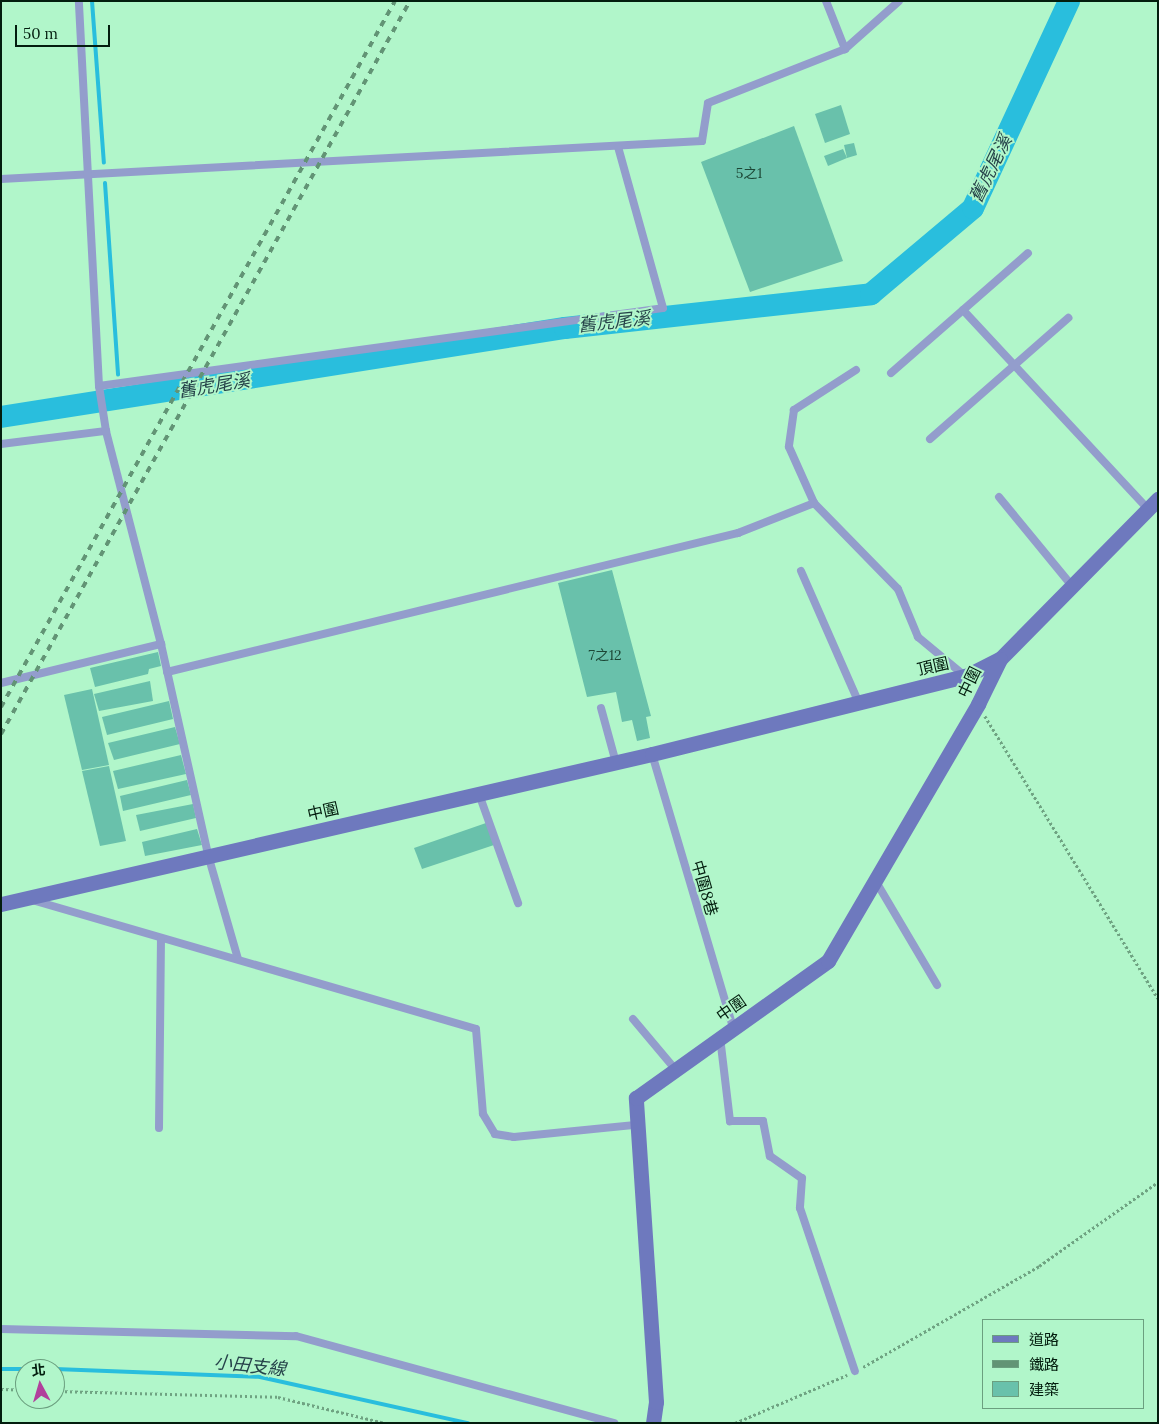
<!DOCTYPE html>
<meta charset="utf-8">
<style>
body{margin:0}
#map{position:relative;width:1159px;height:1424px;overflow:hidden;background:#b1f6ca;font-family:Lora,"Noto Sans TC",serif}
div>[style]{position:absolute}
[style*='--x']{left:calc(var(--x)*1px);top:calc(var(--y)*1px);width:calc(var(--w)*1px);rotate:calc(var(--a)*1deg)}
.stream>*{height:4px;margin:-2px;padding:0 2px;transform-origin:2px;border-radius:2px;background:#29bedd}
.river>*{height:22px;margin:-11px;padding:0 11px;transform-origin:11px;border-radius:11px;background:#29bedd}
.building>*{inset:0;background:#69c1ab}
.path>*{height:2.5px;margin-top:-1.25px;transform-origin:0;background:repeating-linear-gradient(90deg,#6fa382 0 2.5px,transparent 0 5px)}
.lane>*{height:8px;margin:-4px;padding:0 4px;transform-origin:4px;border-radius:4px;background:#939dcc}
.secondary>*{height:15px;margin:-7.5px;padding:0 7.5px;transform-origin:7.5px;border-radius:7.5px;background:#6e79be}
.rail>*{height:4px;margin-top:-2px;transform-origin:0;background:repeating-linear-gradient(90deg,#629475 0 6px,transparent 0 12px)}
span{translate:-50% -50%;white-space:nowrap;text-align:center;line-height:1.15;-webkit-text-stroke:4px #b1f6ca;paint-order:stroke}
.number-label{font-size:14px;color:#1c4635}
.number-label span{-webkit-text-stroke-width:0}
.street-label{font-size:16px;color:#031d0e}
.water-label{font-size:18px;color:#26434a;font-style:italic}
.frame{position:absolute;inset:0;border:2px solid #031d0e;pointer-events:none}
.legend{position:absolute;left:982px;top:1319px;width:162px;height:90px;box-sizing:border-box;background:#b1f6ca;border:1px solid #6b9f7f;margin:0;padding:6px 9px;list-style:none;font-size:15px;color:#031d0e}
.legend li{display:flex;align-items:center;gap:10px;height:25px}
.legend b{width:25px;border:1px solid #6b9f7f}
.north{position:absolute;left:15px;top:1359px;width:50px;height:50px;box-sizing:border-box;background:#b1f6ca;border:1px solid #6b9f7f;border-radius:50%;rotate:354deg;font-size:14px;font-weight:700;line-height:20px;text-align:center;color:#031d0e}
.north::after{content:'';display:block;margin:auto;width:18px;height:22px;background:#b1409c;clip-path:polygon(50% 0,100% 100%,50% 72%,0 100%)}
.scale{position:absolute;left:15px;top:25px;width:95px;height:22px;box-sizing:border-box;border:2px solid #031d0e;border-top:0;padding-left:6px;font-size:15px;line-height:18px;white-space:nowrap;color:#031d0e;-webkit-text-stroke:4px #b1f6ca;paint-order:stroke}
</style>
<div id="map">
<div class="stream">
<div style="--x:92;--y:1;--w:162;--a:85.8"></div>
<div style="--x:105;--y:183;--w:192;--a:86.1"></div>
<div style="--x:122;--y:393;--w:8;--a:83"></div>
<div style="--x:1;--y:1369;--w:24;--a:0"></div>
<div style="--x:55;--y:1369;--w:205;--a:2.2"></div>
<div style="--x:260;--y:1377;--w:213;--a:12.5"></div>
</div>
<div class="river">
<div style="--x:1;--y:417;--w:571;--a:-8.97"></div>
<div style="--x:565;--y:328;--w:308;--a:-6.3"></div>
<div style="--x:871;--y:294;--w:133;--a:-40.1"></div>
<div style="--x:973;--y:208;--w:228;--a:-65.1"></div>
</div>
<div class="building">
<div style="clip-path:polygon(841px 105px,850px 134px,825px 143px,815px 114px)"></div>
<div style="clip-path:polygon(794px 126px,843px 261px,750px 292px,701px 162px)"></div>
<div style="clip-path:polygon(854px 143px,857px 155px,847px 158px,844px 145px)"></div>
<div style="clip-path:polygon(843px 149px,847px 158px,828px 166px,824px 156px)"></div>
<div style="clip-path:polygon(612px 570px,651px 716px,646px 717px,650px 738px,637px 741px,632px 720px,622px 722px,616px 692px,587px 697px,558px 583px)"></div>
<div style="clip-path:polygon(158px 652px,161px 666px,149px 669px,148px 674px,95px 687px,90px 668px)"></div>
<div style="clip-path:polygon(150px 681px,153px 701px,99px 711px,94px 694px)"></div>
<div style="clip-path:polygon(92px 689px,109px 765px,82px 770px,64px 695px)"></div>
<div style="clip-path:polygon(169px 701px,173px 719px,107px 735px,102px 717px)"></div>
<div style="clip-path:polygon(175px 727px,180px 744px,114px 760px,108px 743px)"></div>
<div style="clip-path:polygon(181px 755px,186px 774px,118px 789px,113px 771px)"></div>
<div style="clip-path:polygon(109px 766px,126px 841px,100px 846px,82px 771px)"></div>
<div style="clip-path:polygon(187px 780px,191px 795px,123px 811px,120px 796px)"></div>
<div style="clip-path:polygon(193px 804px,196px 818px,140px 831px,136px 815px)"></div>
<div style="clip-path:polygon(486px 823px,494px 845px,422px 869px,414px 848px)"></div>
<div style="clip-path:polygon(197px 829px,202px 845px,145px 856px,142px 842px)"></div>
</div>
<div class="path">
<div style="--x:985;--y:716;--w:331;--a:58.5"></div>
<div style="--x:863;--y:1367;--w:203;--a:-29.8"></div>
<div style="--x:1039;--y:1266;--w:146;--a:-35.2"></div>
<div style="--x:1;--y:1389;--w:24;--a:2"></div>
<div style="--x:55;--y:1391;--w:223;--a:1.5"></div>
<div style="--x:278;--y:1397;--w:110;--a:13.7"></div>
<div style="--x:735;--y:1423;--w:122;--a:-23.2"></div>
</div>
<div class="lane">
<div style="--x:826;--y:1;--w:52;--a:68.4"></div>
<div style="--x:1;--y:179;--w:702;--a:-3.1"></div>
<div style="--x:702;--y:141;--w:38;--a:-81"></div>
<div style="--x:708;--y:103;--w:147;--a:-21.5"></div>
<div style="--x:845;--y:49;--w:72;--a:-41.6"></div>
<div style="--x:963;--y:310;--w:272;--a:47.1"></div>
<div style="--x:856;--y:370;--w:74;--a:147.2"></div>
<div style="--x:794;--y:410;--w:37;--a:98"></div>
<div style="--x:789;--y:447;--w:61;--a:65.9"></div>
<div style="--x:814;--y:503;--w:120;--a:45.7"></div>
<div style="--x:898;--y:589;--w:52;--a:67.4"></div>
<div style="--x:918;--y:637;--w:61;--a:39.7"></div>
<div style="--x:891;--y:373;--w:182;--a:-41.2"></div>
<div style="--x:99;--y:386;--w:569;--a:-7.87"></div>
<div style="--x:663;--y:308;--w:167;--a:-105.6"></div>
<div style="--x:930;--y:439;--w:184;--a:-41.2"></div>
<div style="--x:1;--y:444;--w:106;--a:-7.1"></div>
<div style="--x:999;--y:497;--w:115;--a:50.6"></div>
<div style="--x:801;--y:571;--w:142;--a:66.3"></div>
<div style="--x:161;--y:644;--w:216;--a:77.4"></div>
<div style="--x:208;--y:855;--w:108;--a:73.9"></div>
<div style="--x:167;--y:672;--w:588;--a:-13.68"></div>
<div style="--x:738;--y:533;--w:82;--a:-21.5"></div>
<div style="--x:1;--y:683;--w:165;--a:-13.7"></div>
<div style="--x:161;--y:644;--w:220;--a:-104.5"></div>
<div style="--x:106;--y:431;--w:46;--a:-98.8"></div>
<div style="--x:99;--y:386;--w:386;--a:-93"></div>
<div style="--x:601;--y:708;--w:57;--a:74.7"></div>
<div style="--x:652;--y:754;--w:286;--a:73.5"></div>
<div style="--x:479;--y:794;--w:116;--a:70.3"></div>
<div style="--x:875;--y:880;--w:122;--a:59.4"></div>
<div style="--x:32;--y:900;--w:462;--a:16.2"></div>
<div style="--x:476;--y:1029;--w:85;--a:85.3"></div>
<div style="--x:483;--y:1114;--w:23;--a:59"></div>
<div style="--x:495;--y:1134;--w:19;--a:9"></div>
<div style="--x:514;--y:1137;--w:122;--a:-5.7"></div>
<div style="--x:633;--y:1019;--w:65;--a:50"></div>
<div style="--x:720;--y:1037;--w:85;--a:83.2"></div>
<div style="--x:730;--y:1121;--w:33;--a:0"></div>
<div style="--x:763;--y:1121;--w:36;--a:79"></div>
<div style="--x:770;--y:1156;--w:39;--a:35"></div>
<div style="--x:802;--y:1178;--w:30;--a:94"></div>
<div style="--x:800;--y:1208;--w:172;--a:71.4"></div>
<div style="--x:159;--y:1128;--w:189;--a:-89.4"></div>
<div style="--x:1;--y:1329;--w:295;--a:1.4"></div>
<div style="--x:296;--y:1336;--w:330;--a:15.3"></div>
</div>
<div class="secondary">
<div style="--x:1;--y:904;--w:668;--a:-12.98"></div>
<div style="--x:652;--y:754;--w:324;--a:-14"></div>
<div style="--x:966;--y:676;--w:38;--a:-27"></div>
<div style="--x:1000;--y:659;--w:225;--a:-45.4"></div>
<div style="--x:653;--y:1423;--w:21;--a:-82"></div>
<div style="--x:656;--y:1402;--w:305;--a:-93.8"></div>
<div style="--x:636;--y:1098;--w:236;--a:-35.5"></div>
<div style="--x:828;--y:961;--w:298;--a:-59.7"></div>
<div style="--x:978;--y:704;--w:50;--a:-63.9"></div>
</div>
<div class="rail">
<div style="--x:1;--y:707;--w:808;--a:-60.84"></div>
<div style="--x:1;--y:734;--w:839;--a:-60.84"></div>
</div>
<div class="number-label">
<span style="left:749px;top:173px">5之1</span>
<span style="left:605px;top:655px">7之12</span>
</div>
<div class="street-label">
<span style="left:933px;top:666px;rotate:-13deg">頂圍</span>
<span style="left:969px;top:682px;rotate:-64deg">中圍</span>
<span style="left:323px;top:811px;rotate:-13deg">中圍</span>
<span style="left:705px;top:888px;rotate:74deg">中圍8巷</span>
<span style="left:731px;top:1008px;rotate:-35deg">中圍</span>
</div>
<div class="water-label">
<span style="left:991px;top:169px;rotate:-64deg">舊虎尾溪</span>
<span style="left:614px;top:322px;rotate:-6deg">舊虎尾溪</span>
<span style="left:214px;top:386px;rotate:-9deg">舊虎尾溪</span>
<span style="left:250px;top:1366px;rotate:6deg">小田支線</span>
</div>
<div class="frame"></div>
<ul class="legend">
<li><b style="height:6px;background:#6e79be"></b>道路</li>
<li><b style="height:6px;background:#629475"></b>鐵路</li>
<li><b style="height:14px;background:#69c1ab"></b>建築</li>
</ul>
<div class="north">北</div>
<div class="scale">50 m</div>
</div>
